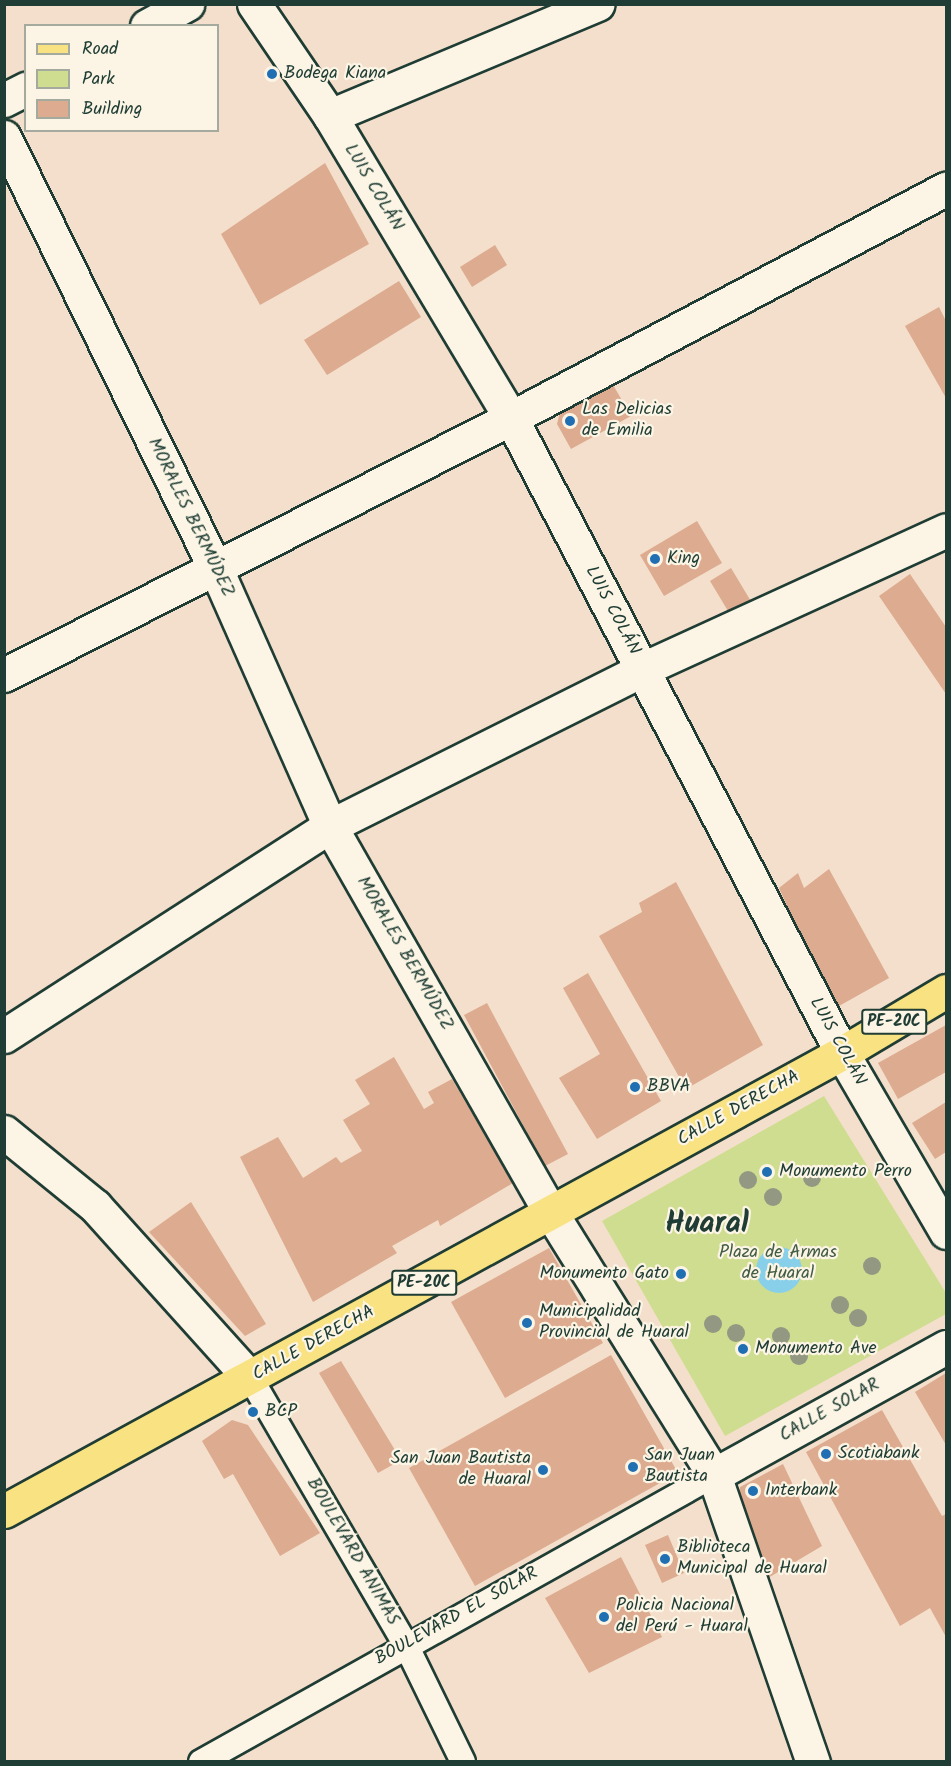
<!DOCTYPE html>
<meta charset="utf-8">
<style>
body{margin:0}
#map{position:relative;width:951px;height:1766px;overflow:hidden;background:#f3dfcb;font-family:Kalam,sans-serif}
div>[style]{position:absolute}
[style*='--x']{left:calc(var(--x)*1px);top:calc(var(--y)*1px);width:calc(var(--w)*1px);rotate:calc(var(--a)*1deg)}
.green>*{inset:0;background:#cfdd90}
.water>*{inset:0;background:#88d0e9}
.round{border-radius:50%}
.building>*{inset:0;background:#ddab8f}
.roads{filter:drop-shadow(2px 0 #1f3d34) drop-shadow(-2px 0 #1f3d34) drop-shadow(0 2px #1f3d34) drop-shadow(0 -2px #1f3d34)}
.pedestrian>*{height:24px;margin:-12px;padding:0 12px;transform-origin:12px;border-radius:12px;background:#fcf5e5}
.minor>*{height:33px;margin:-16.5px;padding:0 16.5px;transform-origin:16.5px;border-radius:16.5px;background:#fcf5e5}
.tertiary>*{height:33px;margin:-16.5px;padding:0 16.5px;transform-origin:16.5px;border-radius:16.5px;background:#fcf5e5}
.primary>*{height:33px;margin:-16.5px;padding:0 16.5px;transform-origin:16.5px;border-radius:16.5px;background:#f8e281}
.trees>*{width:18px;height:18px;margin:-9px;border-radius:50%;background:#929882}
.dots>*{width:16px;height:16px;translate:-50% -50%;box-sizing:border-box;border:3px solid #fcf5e5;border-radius:50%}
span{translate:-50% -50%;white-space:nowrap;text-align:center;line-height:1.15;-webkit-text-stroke:4.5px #fcf5e5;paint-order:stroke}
.shield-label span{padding:2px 4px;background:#fcf5e5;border:2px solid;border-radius:4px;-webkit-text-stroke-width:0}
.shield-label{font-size:16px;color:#1f3d34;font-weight:700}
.poi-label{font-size:18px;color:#1f3d34}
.left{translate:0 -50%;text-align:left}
.right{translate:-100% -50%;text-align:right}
.street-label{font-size:18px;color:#1f3d34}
.park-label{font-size:18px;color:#425d46}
.town-label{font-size:30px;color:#1f3d34;font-weight:700}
.frame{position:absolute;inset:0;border:6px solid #1f3d34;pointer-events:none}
.legend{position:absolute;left:24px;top:24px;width:195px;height:108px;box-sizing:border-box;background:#fcf5e5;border:2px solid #a4ab9e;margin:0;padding:8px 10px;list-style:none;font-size:18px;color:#1f3d34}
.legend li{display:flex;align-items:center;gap:12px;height:30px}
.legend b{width:30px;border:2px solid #a4ab9e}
</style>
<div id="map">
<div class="green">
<div style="clip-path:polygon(824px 1096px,946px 1293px,946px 1314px,725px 1436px,602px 1221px)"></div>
</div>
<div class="water">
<div class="round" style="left:756px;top:1247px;width:46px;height:46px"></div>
</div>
<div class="building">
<div style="clip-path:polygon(325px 163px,369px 244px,260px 305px,221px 234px)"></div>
<div style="clip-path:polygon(495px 245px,507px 265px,472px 287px,460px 267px)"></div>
<div style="clip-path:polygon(399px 281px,421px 317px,327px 375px,304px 340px)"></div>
<div style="clip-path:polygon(939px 307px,946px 321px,946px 398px,905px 326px)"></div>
<div style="clip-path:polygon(612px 383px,631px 416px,571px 449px,557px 424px,560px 412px)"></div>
<div style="clip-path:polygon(697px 521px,722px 563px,664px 596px,640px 555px)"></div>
<div style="clip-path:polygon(731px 568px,755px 608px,734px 621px,710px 581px)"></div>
<div style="clip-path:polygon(910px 574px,946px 627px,946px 694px,879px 596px)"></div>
<div style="clip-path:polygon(829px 869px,889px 978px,839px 1006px,828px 998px,779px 888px,798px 873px,804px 888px)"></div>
<div style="clip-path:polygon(676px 882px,763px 1045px,686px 1089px,599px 936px,642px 912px,639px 903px)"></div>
<div style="clip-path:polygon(588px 973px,661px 1101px,597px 1139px,559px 1078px,600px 1054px,563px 988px)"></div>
<div style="clip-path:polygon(487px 1003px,568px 1154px,545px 1166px,464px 1015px)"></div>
<div style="clip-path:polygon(946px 1025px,946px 1072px,898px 1099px,878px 1063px)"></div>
<div style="clip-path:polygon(394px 1057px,424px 1109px,434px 1103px,428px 1092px,452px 1079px,513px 1183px,440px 1226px,438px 1220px,392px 1246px,397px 1253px,313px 1302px,240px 1157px,278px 1137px,303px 1178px,336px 1157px,341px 1163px,362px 1151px,343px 1120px,370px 1104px,355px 1080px)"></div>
<div style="clip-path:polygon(946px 1102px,946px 1152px,935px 1159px,912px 1123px)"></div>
<div style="clip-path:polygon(191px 1202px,266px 1324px,245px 1336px,149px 1232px)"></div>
<div style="clip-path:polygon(549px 1248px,603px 1343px,505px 1398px,451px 1302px)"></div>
<div style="clip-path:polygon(611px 1355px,678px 1473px,475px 1586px,409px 1468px)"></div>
<div style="clip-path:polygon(341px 1361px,401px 1460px,378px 1473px,319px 1373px)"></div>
<div style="clip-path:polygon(946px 1373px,946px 1445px,915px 1392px)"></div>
<div style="clip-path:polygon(882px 1410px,942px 1516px,946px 1514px,946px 1637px,930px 1608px,900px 1626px,806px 1452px)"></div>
<div style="clip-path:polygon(232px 1420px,248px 1425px,320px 1533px,280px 1556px,233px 1474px,224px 1479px,202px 1441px)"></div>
<div style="clip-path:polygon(783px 1464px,822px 1546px,768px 1578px,739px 1493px,740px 1487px)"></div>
<div style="clip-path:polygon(668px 1535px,684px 1573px,662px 1583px,645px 1545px)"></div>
<div style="clip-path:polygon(621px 1557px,662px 1637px,589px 1673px,545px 1598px)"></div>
</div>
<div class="roads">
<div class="pedestrian">
<div style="--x:251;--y:1379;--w:308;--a:59.8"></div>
<div style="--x:406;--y:1645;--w:130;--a:64"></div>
<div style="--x:201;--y:1762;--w:588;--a:-29.23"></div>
</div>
<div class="minor">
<div style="--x:147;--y:26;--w:46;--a:-28.8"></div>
<div style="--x:4;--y:100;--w:25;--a:-27"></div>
<div style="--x:330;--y:116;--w:290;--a:-22.7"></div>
<div style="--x:4;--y:675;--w:568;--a:-26.88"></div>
<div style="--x:511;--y:418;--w:492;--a:-27.8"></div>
<div style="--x:4;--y:1036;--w:388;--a:-32.8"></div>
<div style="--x:330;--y:826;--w:350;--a:-26.6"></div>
<div style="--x:643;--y:669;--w:333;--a:-24.6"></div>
<div style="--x:4;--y:1132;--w:117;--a:39.1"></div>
<div style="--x:95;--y:1206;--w:233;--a:48"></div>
</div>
<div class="tertiary">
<div style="--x:254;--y:4;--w:135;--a:55.8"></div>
<div style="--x:330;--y:116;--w:352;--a:59.1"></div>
<div style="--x:511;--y:418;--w:716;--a:62.47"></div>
<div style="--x:842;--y:1053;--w:207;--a:59.8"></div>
<div style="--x:4;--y:137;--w:481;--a:63.9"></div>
<div style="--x:216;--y:569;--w:281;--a:66.1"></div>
<div style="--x:330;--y:826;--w:446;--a:60.3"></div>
<div style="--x:551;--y:1213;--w:309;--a:58.1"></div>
<div style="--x:714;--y:1475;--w:304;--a:71"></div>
<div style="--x:714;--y:1475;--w:265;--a:-28.9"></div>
</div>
<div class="primary">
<div style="--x:4;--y:1511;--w:955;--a:-28.66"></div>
<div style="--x:842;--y:1053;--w:121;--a:-30.8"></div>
</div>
</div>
<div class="trees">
<div style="left:812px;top:1178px"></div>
<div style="left:748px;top:1180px"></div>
<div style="left:773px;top:1197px"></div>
<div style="left:872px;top:1266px"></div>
<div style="left:840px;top:1305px"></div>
<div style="left:858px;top:1318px"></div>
<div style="left:713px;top:1324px"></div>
<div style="left:736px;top:1333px"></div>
<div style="left:781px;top:1336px"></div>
<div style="left:799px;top:1356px"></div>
</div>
<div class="dots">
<div style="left:272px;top:74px;background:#1f6fb2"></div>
<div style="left:570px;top:421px;background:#1f6fb2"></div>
<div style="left:655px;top:559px;background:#1f6fb2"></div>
<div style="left:635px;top:1087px;background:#1f6fb2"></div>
<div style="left:767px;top:1172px;background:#1f6fb2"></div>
<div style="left:681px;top:1274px;background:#1f6fb2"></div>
<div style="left:527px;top:1323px;background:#1f6fb2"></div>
<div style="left:743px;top:1349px;background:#1f6fb2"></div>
<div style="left:253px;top:1412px;background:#1f6fb2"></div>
<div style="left:826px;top:1454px;background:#1f6fb2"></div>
<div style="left:633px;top:1467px;background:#1f6fb2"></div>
<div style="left:543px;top:1470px;background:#1f6fb2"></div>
<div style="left:753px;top:1491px;background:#1f6fb2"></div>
<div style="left:665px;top:1559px;background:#1f6fb2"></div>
<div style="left:604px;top:1617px;background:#1f6fb2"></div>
</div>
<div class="shield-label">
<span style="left:894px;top:1022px">PE-20C</span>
<span style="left:424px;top:1283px">PE-20C</span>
</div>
<div class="poi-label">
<span class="left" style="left:284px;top:74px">Bodega Kiana</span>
<span class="left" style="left:582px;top:421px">Las Delicias<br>de Emilia</span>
<span class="left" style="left:667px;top:559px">King</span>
<span class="left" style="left:647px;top:1087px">BBVA</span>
<span class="left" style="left:779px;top:1172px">Monumento Perro</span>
<span class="right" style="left:669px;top:1274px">Monumento Gato</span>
<span class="left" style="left:539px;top:1323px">Municipalidad<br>Provincial de Huaral</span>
<span class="left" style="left:755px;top:1349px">Monumento Ave</span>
<span class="left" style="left:265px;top:1412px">BCP</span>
<span class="left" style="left:838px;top:1454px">Scotiabank</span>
<span class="left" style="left:645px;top:1467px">San Juan<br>Bautista</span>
<span class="right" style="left:531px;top:1470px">San Juan Bautista<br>de Huaral</span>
<span class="left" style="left:765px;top:1491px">Interbank</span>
<span class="left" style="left:677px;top:1559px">Biblioteca<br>Municipal de Huaral</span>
<span class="left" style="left:616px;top:1617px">Policia Nacional<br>del Perú - Huaral</span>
</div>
<div class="street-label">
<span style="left:373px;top:188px;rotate:59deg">LUIS COLÁN</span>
<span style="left:190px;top:518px;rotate:64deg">MORALES BERMÚDEZ</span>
<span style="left:612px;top:611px;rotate:62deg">LUIS COLÁN</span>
<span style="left:404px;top:954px;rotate:60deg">MORALES BERMÚDEZ</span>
<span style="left:837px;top:1042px;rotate:61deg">LUIS COLÁN</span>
<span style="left:739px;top:1109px;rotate:-29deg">CALLE DERECHA</span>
<span style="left:314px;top:1344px;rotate:-29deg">CALLE DERECHA</span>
<span style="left:830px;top:1411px;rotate:-29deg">CALLE SOLAR</span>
<span style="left:352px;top:1552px;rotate:60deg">BOULEVARD ANIMAS</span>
<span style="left:457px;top:1617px;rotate:-29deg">BOULEVARD EL SOLAR</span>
</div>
<div class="park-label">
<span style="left:778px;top:1264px">Plaza de Armas<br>de Huaral</span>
</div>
<div class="town-label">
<span style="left:707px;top:1224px">Huaral</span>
</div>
<div class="frame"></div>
<ul class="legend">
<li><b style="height:8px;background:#f8e281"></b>Road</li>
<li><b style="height:16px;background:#cfdd90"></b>Park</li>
<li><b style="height:16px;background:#ddab8f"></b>Building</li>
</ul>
</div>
